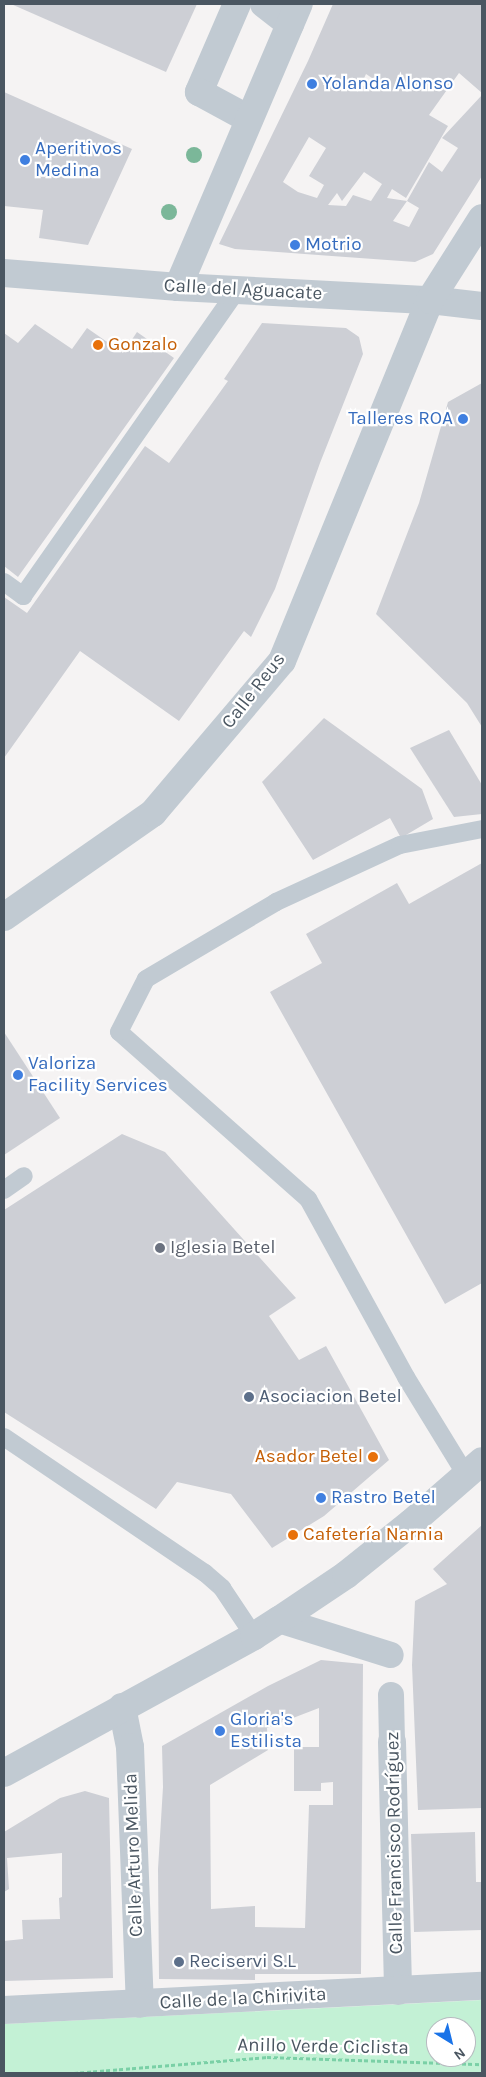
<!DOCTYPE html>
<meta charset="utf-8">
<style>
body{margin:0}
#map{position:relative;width:486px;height:2077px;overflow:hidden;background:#f5f3f3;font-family:Karla,sans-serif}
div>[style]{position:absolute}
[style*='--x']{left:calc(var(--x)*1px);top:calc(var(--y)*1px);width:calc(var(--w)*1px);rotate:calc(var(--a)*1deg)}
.green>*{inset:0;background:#c3f1d5}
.building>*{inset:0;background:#cdcfd5}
.path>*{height:3px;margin-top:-1.5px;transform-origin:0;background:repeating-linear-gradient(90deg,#7ad0a6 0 4px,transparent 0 6.5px)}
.service>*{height:18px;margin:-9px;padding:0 9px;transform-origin:9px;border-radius:9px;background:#c1cad2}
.pedestrian>*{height:26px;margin:-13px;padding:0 13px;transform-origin:13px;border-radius:13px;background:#c1cad2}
.minor>*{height:28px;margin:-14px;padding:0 14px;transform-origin:14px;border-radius:14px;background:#c1cad2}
.tertiary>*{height:28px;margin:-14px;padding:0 14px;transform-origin:14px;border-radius:14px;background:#c1cad2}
.trees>*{width:16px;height:16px;margin:-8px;border-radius:50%;background:#7bb799}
.dots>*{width:14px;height:14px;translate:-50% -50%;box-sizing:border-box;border:2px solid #fff;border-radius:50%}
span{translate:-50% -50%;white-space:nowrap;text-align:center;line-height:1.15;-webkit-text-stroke:4.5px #fff;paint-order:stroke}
.shop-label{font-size:19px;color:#366cbe}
.left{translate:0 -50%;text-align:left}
.right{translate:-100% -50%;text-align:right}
.street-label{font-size:19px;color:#4a5661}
.food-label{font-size:19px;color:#c56008}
.worship-label{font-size:19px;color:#5b616d}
.service-label{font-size:19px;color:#4e5e75}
.frame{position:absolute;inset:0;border:5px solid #4a5661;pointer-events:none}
.north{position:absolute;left:426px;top:2017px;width:50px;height:50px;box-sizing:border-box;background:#fff;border:1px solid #b7bbc0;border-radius:50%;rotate:144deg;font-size:14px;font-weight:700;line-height:20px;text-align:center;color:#4a5661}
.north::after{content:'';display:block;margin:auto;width:18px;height:22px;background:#1a73e8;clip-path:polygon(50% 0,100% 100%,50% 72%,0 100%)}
</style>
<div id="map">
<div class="green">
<div style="clip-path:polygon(evenodd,482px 2000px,482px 2073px,4px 2073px,4px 2024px,482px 2000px,436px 2027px,466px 2027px,466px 2057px,436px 2057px,436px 2027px)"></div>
</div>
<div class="building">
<div style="clip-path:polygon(11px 4px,197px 4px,166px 72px)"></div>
<div style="clip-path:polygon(evenodd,333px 4px,482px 4px,482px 93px,459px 73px,429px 115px,448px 126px,406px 198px,392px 189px,387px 198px,407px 201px,429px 162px,442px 172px,458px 148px,442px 138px,482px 95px,482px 176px,433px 254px,415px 262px,235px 249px,219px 244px,308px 61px,333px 4px,366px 74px,378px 82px,373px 90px,361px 85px,366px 74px,333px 4px,309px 137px,326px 148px,309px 176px,324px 185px,317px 198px,298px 192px,283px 182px,309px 137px,333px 4px,364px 172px,382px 184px,371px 201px,353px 195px,346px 206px,328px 205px,337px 193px,342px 201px,364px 172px,333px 4px,407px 201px,419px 208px,409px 227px,393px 221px,407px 201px)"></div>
<div style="clip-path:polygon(4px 92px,132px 149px,88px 245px,39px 238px,43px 210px,4px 206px)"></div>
<div style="clip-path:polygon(262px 323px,346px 328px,359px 337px,363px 354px,320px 463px,275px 589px,251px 637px,244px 631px,179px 721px,80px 651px,4px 758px,4px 597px,27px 613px,145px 446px,169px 463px,228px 381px,224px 379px)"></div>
<div style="clip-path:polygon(35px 324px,72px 349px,87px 328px,123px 353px,137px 332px,174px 358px,18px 577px,4px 566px,4px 333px,18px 343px)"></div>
<div style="clip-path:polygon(482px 383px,482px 727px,467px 703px,376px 614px,419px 503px,448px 402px)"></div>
<div style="clip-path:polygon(324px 718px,422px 789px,433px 819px,401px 838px,390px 818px,313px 860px,262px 782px)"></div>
<div style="clip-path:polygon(449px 730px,482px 785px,482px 814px,454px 817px,410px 748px)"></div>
<div style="clip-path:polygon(482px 863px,482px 1283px,445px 1304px,270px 992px,322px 963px,306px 934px,397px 883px,409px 904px)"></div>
<div style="clip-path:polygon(4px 1032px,60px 1118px,4px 1155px)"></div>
<div style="clip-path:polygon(122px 1134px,165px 1152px,296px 1298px,269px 1316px,299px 1360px,326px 1346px,389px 1460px,324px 1516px,272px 1548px,231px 1494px,177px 1482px,156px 1509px,4px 1412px,4px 1210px)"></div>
<div style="clip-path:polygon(482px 1525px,482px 1808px,418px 1810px,412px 1665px,415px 1601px,447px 1584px,433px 1569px)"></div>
<div style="clip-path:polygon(evenodd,321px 1660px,363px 1664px,361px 1974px,255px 1974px,255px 1980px,159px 1979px,158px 1869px,163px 1787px,162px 1746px,268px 1686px,321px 1660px,319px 1708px,319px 1747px,294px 1747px,294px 1791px,321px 1791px,321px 1783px,333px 1782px,333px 1805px,309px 1805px,305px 1928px,255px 1927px,255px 1906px,211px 1909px,210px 1785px,268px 1750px,267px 1728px,319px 1708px)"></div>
<div style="clip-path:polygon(85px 1791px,109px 1798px,113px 1978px,4px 1981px,4px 1941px,23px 1939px,22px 1920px,60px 1919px,59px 1898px,62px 1897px,62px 1853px,7px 1858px,9px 1889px,4px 1892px,4px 1832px,60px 1798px)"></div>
<div style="clip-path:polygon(475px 1832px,476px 1882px,482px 1882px,482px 1930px,414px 1932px,411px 1834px)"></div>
</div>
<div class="path">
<div style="--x:74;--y:2073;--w:194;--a:-4.7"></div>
<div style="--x:267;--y:2057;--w:215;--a:1.9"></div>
</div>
<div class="service">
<div style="--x:4;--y:582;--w:24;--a:36"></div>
<div style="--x:23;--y:596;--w:373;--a:-55"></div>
<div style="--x:4;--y:1190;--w:24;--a:-35"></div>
<div style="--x:4;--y:1437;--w:243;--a:34.1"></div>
<div style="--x:205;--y:1573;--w:23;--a:41"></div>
<div style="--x:222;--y:1588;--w:58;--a:56.3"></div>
<div style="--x:466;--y:1475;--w:115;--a:-121.5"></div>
<div style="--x:406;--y:1377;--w:203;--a:-118.8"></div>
<div style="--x:308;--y:1199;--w:252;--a:-138.5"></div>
<div style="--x:119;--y:1032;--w:59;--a:-63"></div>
<div style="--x:146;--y:979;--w:151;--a:-30.6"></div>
<div style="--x:276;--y:902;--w:136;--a:-24.7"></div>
<div style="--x:400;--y:845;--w:84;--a:-11"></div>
</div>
<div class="pedestrian">
<div style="--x:279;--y:1620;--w:117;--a:17.4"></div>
<div style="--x:391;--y:1695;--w:47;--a:88.8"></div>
</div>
<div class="minor">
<div style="--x:237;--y:4;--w:96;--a:113.4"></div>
<div style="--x:199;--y:92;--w:57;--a:28.4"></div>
<div style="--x:264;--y:4;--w:33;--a:38"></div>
<div style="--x:4;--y:273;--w:175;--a:4.6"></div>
<div style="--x:178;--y:287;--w:252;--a:3"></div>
<div style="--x:430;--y:300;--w:52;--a:6.6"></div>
<div style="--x:178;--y:287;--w:308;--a:-66.9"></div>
<div style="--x:4;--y:917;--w:182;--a:-34.9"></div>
<div style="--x:153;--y:813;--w:199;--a:-49.7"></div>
<div style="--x:282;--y:661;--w:390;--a:-67.7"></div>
<div style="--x:430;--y:300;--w:97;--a:-57.6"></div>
<div style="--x:122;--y:1707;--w:41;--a:78.7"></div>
<div style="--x:130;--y:1747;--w:257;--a:87.8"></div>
<div style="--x:392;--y:1742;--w:249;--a:88.6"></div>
<div style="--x:4;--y:2010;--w:479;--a:-2.9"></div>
</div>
<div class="tertiary">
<div style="--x:4;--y:1773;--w:285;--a:-28.7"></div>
<div style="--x:254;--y:1636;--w:30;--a:-33"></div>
<div style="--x:279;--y:1620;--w:81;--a:-33.9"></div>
<div style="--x:346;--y:1575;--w:83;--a:-38.7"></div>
<div style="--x:411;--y:1523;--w:94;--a:-41.1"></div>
</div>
<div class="trees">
<div style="left:194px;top:155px"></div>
<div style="left:169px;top:212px"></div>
</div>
<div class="dots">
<div style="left:312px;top:84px;background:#3f7fe0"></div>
<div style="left:25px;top:160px;background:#3f7fe0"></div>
<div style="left:295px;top:245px;background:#3f7fe0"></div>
<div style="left:98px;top:345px;background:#e8710a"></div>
<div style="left:463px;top:419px;background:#3f7fe0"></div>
<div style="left:18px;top:1075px;background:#3f7fe0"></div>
<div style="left:160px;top:1248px;background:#6b7280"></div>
<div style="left:249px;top:1397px;background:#5c6f8a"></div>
<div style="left:373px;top:1457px;background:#e8710a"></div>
<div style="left:321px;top:1498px;background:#3f7fe0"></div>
<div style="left:293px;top:1535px;background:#e8710a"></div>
<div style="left:220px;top:1731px;background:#3f7fe0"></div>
<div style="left:179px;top:1962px;background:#5c6f8a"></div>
</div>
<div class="shop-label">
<span class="left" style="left:322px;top:84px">Yolanda Alonso</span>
<span class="left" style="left:35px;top:160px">Aperitivos<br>Medina</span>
<span class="left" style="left:305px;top:245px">Motrio</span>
<span class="right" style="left:453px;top:419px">Talleres ROA</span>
<span class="left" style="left:28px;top:1075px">Valoriza<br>Facility Services</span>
<span class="left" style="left:331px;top:1498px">Rastro Betel</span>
<span class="left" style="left:230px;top:1731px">Gloria's<br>Estilista</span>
</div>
<div class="street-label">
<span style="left:243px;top:290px;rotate:3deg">Calle del Aguacate</span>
<span style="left:254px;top:691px;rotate:-52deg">Calle Reus</span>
<span style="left:395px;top:1843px;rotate:-91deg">Calle Francisco Rodríguez</span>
<span style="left:134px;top:1855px;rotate:-92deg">Calle Arturo Melida</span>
<span style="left:243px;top:1999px;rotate:-3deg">Calle de la Chirivita</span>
<span style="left:323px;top:2047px;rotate:1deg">Anillo Verde Ciclista</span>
</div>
<div class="food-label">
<span class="left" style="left:108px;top:345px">Gonzalo</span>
<span class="right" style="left:363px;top:1457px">Asador Betel</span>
<span class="left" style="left:303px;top:1535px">Cafetería Narnia</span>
</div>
<div class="worship-label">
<span class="left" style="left:170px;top:1248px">Iglesia Betel</span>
</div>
<div class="service-label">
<span class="left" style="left:259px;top:1397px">Asociacion Betel</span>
<span class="left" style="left:189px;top:1962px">Reciservi S.L</span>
</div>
<div class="frame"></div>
<div class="north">N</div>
</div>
